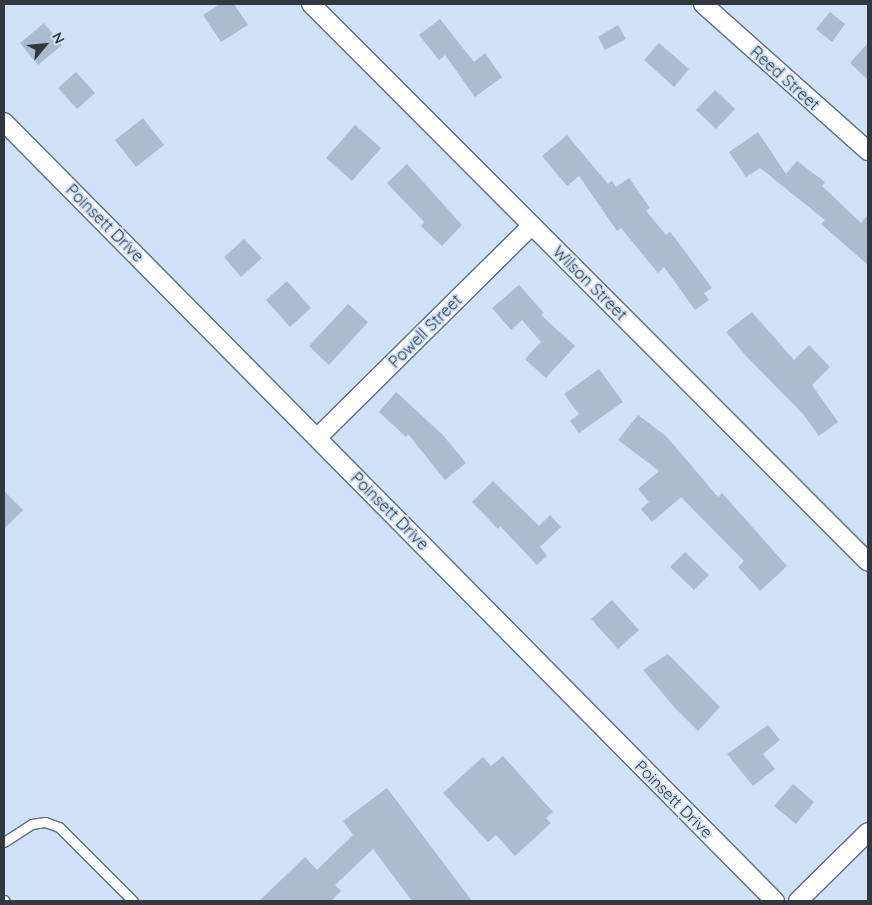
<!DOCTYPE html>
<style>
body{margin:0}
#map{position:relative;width:872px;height:905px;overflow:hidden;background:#d0e2f7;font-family:Quicksand,sans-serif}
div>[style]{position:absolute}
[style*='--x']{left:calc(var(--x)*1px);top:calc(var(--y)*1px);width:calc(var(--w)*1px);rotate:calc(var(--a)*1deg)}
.building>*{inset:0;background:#abbcd0}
.roads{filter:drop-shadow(1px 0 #606f82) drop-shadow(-1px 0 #606f82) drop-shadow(0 1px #606f82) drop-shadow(0 -1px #606f82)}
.lane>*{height:9px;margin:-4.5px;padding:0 4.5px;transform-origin:4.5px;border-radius:4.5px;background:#fff}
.street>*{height:18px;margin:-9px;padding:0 9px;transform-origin:9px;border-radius:9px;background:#fff}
span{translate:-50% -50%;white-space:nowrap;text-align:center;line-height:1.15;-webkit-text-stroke:4px #d0e2f7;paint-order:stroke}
.street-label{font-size:16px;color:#313840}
.frame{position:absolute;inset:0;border:5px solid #313840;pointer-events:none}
.north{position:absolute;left:20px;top:20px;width:50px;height:50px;-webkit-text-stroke:4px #d0e2f7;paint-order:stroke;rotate:62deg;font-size:14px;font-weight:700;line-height:20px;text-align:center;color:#313840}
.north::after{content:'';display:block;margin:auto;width:18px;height:22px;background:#313840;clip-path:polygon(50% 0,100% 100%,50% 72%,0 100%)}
</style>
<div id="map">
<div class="building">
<div style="clip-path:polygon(220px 4px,234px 4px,248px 25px,221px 42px,203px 15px)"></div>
<div style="clip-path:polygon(830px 12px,845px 24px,832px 42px,816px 29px)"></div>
<div style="clip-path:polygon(440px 19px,474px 62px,485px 53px,502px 77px,475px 97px,445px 55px,439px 60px,419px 35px)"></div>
<div style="clip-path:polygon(44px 23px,62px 45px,38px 65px,20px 43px)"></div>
<div style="clip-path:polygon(618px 25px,626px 39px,605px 50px,598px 37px)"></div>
<div style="clip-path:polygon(659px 43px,689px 69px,674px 87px,644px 60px)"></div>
<div style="clip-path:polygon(868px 43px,868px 80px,850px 63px)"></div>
<div style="clip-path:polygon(76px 72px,95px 93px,77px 109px,58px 88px)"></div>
<div style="clip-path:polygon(715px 90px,735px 109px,716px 129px,696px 110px)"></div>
<div style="clip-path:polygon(143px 118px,164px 145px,136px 167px,115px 140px)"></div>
<div style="clip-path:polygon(355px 125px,381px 148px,352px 181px,326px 158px)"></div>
<div style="clip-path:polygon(758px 132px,786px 174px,797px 161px,825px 182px,822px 186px,861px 223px,868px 215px,868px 265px,821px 224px,825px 220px,760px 168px,746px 177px,729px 152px)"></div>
<div style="clip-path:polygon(567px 135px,608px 184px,612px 181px,616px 187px,629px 178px,650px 208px,646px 211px,666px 235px,670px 232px,678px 242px,712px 288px,704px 293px,709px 300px,695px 310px,664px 267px,658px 273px,621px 228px,617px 231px,579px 176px,567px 186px,542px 156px)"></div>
<div style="clip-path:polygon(407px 164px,462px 225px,442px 246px,421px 226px,424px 222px,387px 183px)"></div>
<div style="clip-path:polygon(244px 239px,262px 258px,241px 277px,224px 257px)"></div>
<div style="clip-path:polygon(287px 281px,311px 308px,290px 327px,266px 300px)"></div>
<div style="clip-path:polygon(519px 285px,544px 313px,541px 315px,575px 346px,546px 378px,525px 359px,541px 342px,522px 320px,511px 330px,492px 308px)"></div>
<div style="clip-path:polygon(348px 304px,368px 322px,329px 365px,309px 346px)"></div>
<div style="clip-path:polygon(752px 312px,794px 360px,809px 345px,830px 367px,812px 385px,838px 422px,819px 436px,803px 414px,747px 357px,726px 332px)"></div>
<div style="clip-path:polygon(599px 369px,623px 402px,579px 433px,570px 421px,579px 414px,564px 394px)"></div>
<div style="clip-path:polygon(396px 392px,443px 435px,466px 463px,445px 480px,408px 434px,406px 437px,379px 412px)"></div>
<div style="clip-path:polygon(638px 415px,667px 437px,718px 497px,722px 493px,787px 566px,760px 591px,738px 567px,744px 561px,681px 497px,652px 522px,641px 509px,649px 502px,638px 489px,659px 471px,618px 440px)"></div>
<div style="clip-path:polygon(493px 481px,539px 526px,550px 515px,561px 527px,540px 547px,547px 556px,537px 565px,500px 526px,498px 529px,472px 502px)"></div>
<div style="clip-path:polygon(4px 491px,23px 510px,4px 529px)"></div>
<div style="clip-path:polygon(685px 552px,709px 575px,694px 590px,670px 567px)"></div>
<div style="clip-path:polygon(612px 600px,639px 630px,618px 649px,591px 619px)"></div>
<div style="clip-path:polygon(668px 654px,720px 707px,698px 731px,674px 707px,643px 670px)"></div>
<div style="clip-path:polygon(768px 725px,780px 740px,763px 754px,775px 769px,753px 786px,727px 754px)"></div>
<div style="clip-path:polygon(503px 756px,553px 812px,546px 818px,551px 823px,515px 856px,496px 835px,488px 842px,443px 793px,483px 757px,491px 766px)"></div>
<div style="clip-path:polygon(793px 784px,814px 802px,796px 824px,774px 806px)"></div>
<div style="clip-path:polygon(387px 788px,472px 901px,412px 901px,373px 849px,335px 885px,341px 891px,331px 901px,259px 901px,305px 857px,317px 870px,353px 835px,343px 821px)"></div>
</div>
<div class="roads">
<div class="lane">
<div style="--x:4;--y:842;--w:33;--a:-33"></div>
<div style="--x:32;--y:824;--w:13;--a:-9"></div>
<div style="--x:45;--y:822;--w:15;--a:20"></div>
<div style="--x:59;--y:827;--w:105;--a:45"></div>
<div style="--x:4;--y:900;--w:1;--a:45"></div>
</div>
<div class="street">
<div style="--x:311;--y:4;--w:788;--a:45.05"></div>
<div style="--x:703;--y:4;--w:221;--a:41.7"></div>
<div style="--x:4;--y:122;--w:1096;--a:45.3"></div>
<div style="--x:318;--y:437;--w:301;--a:-44.7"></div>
<div style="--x:798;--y:901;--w:98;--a:-44.6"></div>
</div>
</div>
<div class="street-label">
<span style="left:785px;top:78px;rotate:42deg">Reed Street</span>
<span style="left:105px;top:223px;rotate:45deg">Poinsett Drive</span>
<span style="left:590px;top:283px;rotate:45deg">Wilson Street</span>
<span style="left:425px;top:331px;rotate:-45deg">Powell Street</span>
<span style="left:390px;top:511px;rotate:45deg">Poinsett Drive</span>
<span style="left:674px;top:799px;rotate:45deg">Poinsett Drive</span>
</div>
<div class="frame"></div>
<div class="north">N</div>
</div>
